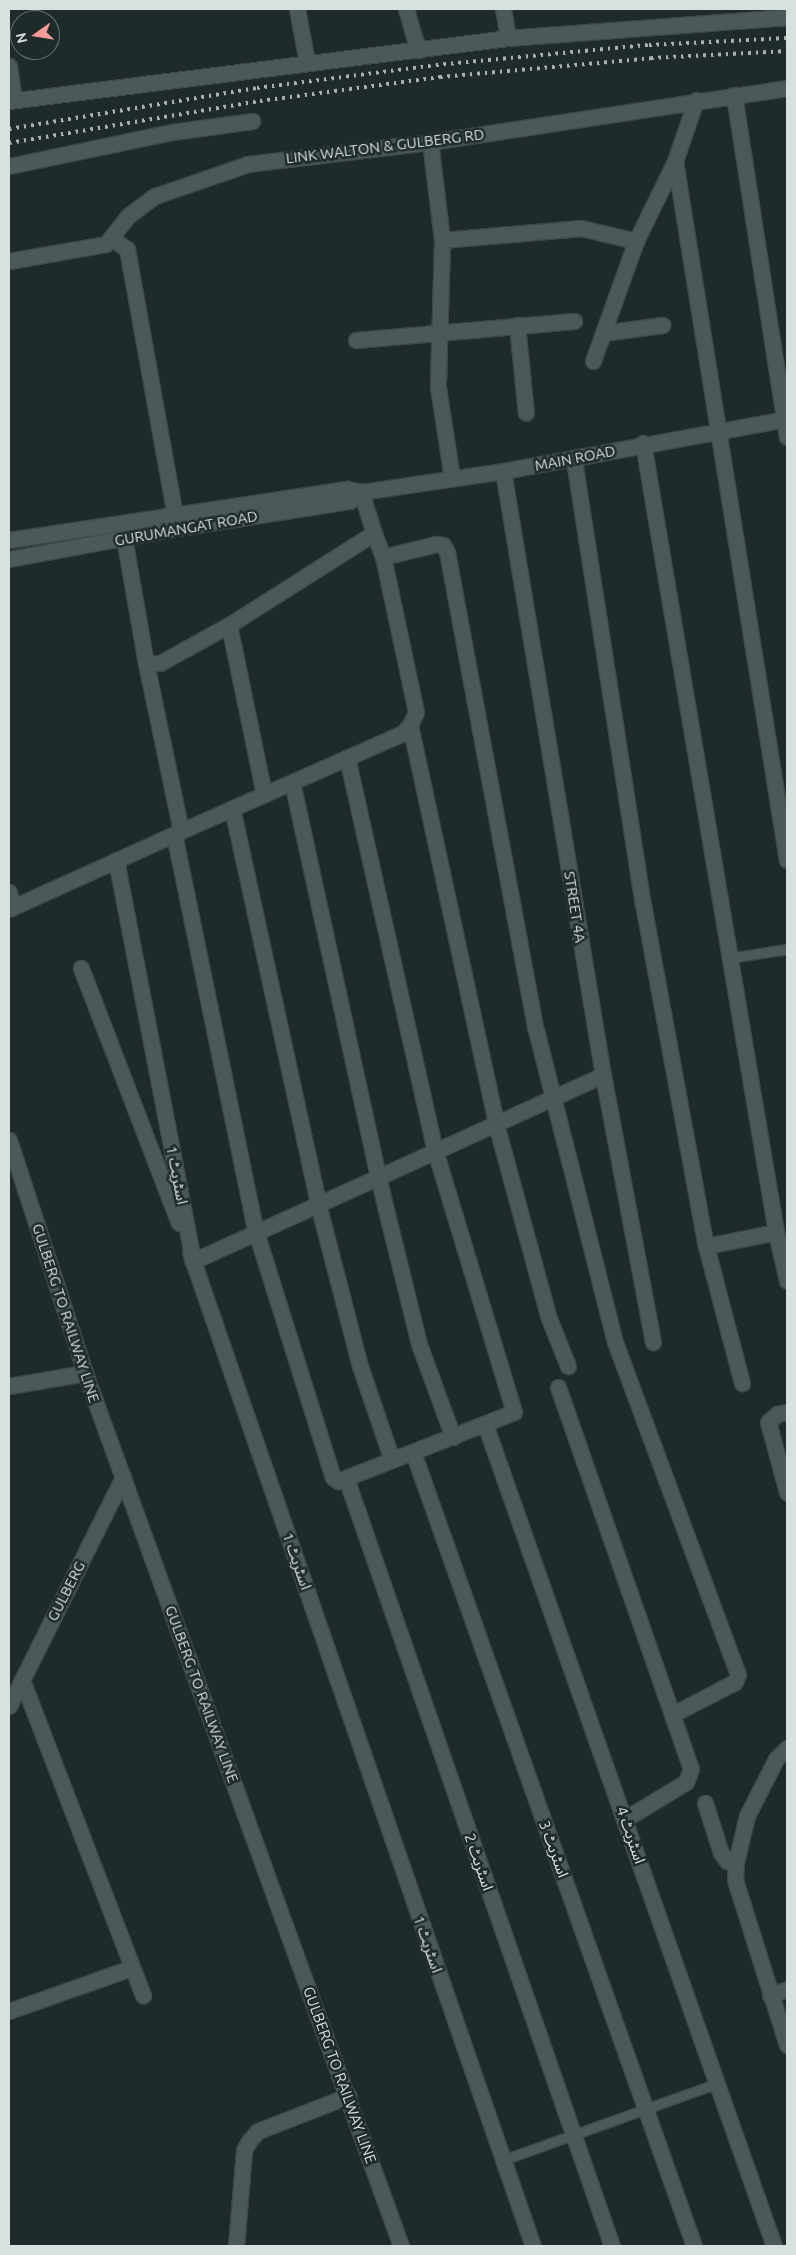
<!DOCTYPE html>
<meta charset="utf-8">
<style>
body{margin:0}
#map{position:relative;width:796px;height:2255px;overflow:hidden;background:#1e2b2a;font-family:Ubuntu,"Noto Sans Arabic",sans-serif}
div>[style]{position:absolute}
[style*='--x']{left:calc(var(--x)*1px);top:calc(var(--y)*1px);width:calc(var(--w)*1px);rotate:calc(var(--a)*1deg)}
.roads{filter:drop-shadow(1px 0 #3e4948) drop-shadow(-1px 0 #3e4948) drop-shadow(0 1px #3e4948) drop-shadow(0 -1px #3e4948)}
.lane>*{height:9px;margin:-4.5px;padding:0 4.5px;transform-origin:4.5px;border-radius:4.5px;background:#4b5958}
.street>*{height:15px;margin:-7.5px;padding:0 7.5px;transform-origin:7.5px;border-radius:7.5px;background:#4b5958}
.secondary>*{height:15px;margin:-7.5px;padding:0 7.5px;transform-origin:7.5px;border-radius:7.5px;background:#4b5958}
.rail>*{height:4px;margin-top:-2px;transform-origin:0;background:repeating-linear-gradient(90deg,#a8b1b0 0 2.5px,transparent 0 7.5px)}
span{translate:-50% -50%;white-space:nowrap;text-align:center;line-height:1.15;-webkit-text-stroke:5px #1e2b2a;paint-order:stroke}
.street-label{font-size:15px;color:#d9e1e0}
.frame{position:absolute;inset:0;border:10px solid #d9e1e0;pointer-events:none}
.north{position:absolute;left:10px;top:10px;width:50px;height:50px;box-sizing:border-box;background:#1e2b2a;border:1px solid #697473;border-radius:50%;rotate:257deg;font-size:14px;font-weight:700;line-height:20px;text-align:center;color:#d9e1e0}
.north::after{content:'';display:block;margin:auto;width:18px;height:22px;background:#f59b98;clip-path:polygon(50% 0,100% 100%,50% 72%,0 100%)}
</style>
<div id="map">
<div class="roads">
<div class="lane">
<div style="--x:729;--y:958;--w:59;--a:-8.8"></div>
<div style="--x:503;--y:2160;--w:228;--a:-19.7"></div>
</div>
<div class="street">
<div style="--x:297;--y:9;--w:54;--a:79.3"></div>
<div style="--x:406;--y:9;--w:43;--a:73.7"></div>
<div style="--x:503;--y:9;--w:29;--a:80"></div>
<div style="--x:9;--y:66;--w:34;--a:82"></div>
<div style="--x:734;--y:95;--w:346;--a:81.2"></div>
<div style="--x:696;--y:100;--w:65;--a:109"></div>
<div style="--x:675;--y:161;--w:708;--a:80.9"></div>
<div style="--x:430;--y:142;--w:99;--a:83"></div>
<div style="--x:442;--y:240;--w:147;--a:91.6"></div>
<div style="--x:438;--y:387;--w:92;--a:81.3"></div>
<div style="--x:9;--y:166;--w:167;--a:-11.8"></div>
<div style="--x:172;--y:132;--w:81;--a:-7.8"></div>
<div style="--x:113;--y:239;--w:17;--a:36"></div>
<div style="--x:127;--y:249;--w:281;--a:79.8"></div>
<div style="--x:442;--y:240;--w:140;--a:-4.9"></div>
<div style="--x:581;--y:228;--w:57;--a:13.3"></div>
<div style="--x:9;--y:261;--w:98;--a:-9.9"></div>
<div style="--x:106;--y:244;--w:36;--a:-52"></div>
<div style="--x:128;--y:216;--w:34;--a:-37"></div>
<div style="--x:155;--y:196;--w:98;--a:-19"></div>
<div style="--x:248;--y:164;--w:183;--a:-6.9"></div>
<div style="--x:430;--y:142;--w:361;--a:-8.6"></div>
<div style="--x:517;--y:325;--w:88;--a:84.2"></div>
<div style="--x:603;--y:333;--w:60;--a:-7.7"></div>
<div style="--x:356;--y:340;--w:219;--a:-5"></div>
<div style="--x:593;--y:361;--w:127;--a:-70.3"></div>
<div style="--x:636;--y:241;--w:89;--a:-64"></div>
<div style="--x:643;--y:443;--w:800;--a:80.43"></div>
<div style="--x:776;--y:1232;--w:50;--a:77.3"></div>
<div style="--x:574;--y:460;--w:449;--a:81.2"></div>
<div style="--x:643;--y:904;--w:348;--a:79.6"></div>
<div style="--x:706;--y:1246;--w:142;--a:75.3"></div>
<div style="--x:503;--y:471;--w:612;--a:80.6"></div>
<div style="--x:603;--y:1075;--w:272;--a:79.4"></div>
<div style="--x:122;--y:526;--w:139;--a:80.1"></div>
<div style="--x:383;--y:557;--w:55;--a:-13.8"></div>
<div style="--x:436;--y:544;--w:7;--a:8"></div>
<div style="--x:443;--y:545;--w:8;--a:60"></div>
<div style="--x:447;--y:552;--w:486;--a:79.5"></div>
<div style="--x:536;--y:1030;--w:322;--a:75.8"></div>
<div style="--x:615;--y:1342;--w:354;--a:69.7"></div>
<div style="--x:738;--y:1674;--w:9;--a:111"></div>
<div style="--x:735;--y:1682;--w:70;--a:152.7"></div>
<div style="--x:229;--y:625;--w:173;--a:78.3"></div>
<div style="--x:410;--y:725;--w:408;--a:77.8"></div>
<div style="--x:496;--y:1124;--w:199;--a:74.8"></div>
<div style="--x:548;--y:1316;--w:54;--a:68.2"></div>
<div style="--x:292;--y:782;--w:404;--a:77.7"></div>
<div style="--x:378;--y:1177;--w:172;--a:76.2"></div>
<div style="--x:419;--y:1344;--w:99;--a:69.9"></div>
<div style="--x:232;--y:808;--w:405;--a:77.7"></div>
<div style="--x:318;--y:1204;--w:167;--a:75.5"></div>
<div style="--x:360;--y:1366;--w:99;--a:71.2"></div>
<div style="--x:181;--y:831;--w:243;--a:-23.8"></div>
<div style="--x:403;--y:733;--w:11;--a:-49"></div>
<div style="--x:410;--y:725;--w:14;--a:-65"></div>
<div style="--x:416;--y:712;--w:158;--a:-102"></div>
<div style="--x:383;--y:557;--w:26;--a:-111"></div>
<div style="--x:174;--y:834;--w:406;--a:78.4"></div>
<div style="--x:256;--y:1232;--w:257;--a:72.6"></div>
<div style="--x:333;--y:1477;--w:6;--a:39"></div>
<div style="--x:338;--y:1481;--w:189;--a:-21.4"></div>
<div style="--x:514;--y:1412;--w:273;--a:-106.8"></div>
<div style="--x:435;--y:1151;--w:403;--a:-102.6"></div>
<div style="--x:116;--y:860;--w:408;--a:79.1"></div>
<div style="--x:193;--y:1261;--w:1042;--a:70.96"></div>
<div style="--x:9;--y:892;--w:16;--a:75"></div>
<div style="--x:13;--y:907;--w:4;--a:153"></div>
<div style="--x:13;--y:907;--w:184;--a:-24.3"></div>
<div style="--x:181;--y:831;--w:172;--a:-101.8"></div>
<div style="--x:146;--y:663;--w:14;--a:0"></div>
<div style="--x:160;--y:663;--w:79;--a:-28.8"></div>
<div style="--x:229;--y:625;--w:172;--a:-32.4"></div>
<div style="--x:374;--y:533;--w:43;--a:-107.6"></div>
<div style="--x:81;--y:968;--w:273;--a:69"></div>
<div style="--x:9;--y:1140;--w:245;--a:71.9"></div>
<div style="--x:85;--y:1373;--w:928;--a:70.1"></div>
<div style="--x:706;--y:1246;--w:71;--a:-11.3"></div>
<div style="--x:190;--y:1252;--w:9;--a:72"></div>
<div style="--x:193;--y:1261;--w:450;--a:-24.4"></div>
<div style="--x:9;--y:1386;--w:77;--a:-9.7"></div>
<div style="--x:558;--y:1387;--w:404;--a:70.8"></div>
<div style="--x:691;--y:1769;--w:14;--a:111"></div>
<div style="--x:686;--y:1782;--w:71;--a:148.8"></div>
<div style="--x:787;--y:1412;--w:10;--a:169"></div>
<div style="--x:777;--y:1414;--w:12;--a:138"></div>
<div style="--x:768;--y:1422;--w:73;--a:74.8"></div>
<div style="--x:485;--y:1424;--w:871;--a:70.63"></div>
<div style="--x:413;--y:1452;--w:842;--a:70.51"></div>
<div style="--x:346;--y:1478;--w:813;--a:70.9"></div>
<div style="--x:22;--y:1680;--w:338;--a:69"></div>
<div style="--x:9;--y:1706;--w:256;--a:-63.5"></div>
<div style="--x:787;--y:1748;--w:16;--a:135"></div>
<div style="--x:776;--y:1759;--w:64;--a:117"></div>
<div style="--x:747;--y:1816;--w:47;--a:103.4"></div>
<div style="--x:736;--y:1862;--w:18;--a:93"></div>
<div style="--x:735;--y:1880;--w:173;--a:72.5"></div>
<div style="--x:705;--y:1803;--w:52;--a:72.3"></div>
<div style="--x:721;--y:1853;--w:10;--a:53"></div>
<div style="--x:727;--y:1861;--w:9;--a:6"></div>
<div style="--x:770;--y:1995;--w:18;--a:-19"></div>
<div style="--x:9;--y:2011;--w:129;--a:-19.4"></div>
<div style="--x:236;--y:2246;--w:96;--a:-85.2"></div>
<div style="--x:244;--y:2150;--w:10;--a:-61"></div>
<div style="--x:249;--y:2141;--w:13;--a:-48"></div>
<div style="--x:258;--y:2131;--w:97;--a:-21.3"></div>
</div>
<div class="secondary">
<div style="--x:9;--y:101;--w:503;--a:-7.2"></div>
<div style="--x:508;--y:38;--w:280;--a:-4.3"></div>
<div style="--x:9;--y:540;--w:343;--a:-8.6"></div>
<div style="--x:348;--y:489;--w:13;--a:13"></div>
<div style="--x:361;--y:492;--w:144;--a:-8.4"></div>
<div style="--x:503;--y:471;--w:289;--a:-10.4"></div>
<div style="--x:9;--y:559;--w:171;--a:-10.5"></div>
<div style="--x:177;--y:528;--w:175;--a:-8.9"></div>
<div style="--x:350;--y:501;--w:14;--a:-39"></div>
</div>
</div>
<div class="rail">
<div style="--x:9;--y:129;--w:251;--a:-9.4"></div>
<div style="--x:257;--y:88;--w:180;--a:-7.3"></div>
<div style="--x:436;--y:65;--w:214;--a:-5.4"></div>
<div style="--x:649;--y:45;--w:138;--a:-2.9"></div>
<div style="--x:9;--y:143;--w:254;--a:-9.5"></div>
<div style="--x:260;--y:101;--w:182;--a:-7.6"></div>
<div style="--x:440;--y:77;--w:212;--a:-5.1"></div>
<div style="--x:651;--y:58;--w:136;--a:-2.9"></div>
</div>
<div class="street-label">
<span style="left:385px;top:146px;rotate:-7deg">LINK WALTON &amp; GULBERG RD</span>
<span style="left:575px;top:458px;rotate:-11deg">MAIN ROAD</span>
<span style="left:186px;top:528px;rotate:-10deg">GURUMANGAT ROAD</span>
<span style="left:575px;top:907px;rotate:81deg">STREET 4A</span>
<span style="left:177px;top:1175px;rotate:79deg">اسٹریٹ 1</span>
<span style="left:66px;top:1313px;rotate:72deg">GULBERG TO RAILWAY LINE</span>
<span style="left:297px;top:1561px;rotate:71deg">اسٹریٹ 1</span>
<span style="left:66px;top:1591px;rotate:-63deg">GULBERG</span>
<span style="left:202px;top:1694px;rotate:70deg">GULBERG TO RAILWAY LINE</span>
<span style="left:631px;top:1835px;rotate:71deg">اسٹریٹ 4</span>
<span style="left:554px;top:1849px;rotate:70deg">اسٹریٹ 3</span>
<span style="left:479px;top:1862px;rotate:71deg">اسٹریٹ 2</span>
<span style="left:428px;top:1944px;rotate:71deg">اسٹریٹ 1</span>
<span style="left:340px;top:2075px;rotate:70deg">GULBERG TO RAILWAY LINE</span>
</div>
<div class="frame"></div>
<div class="north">N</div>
</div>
